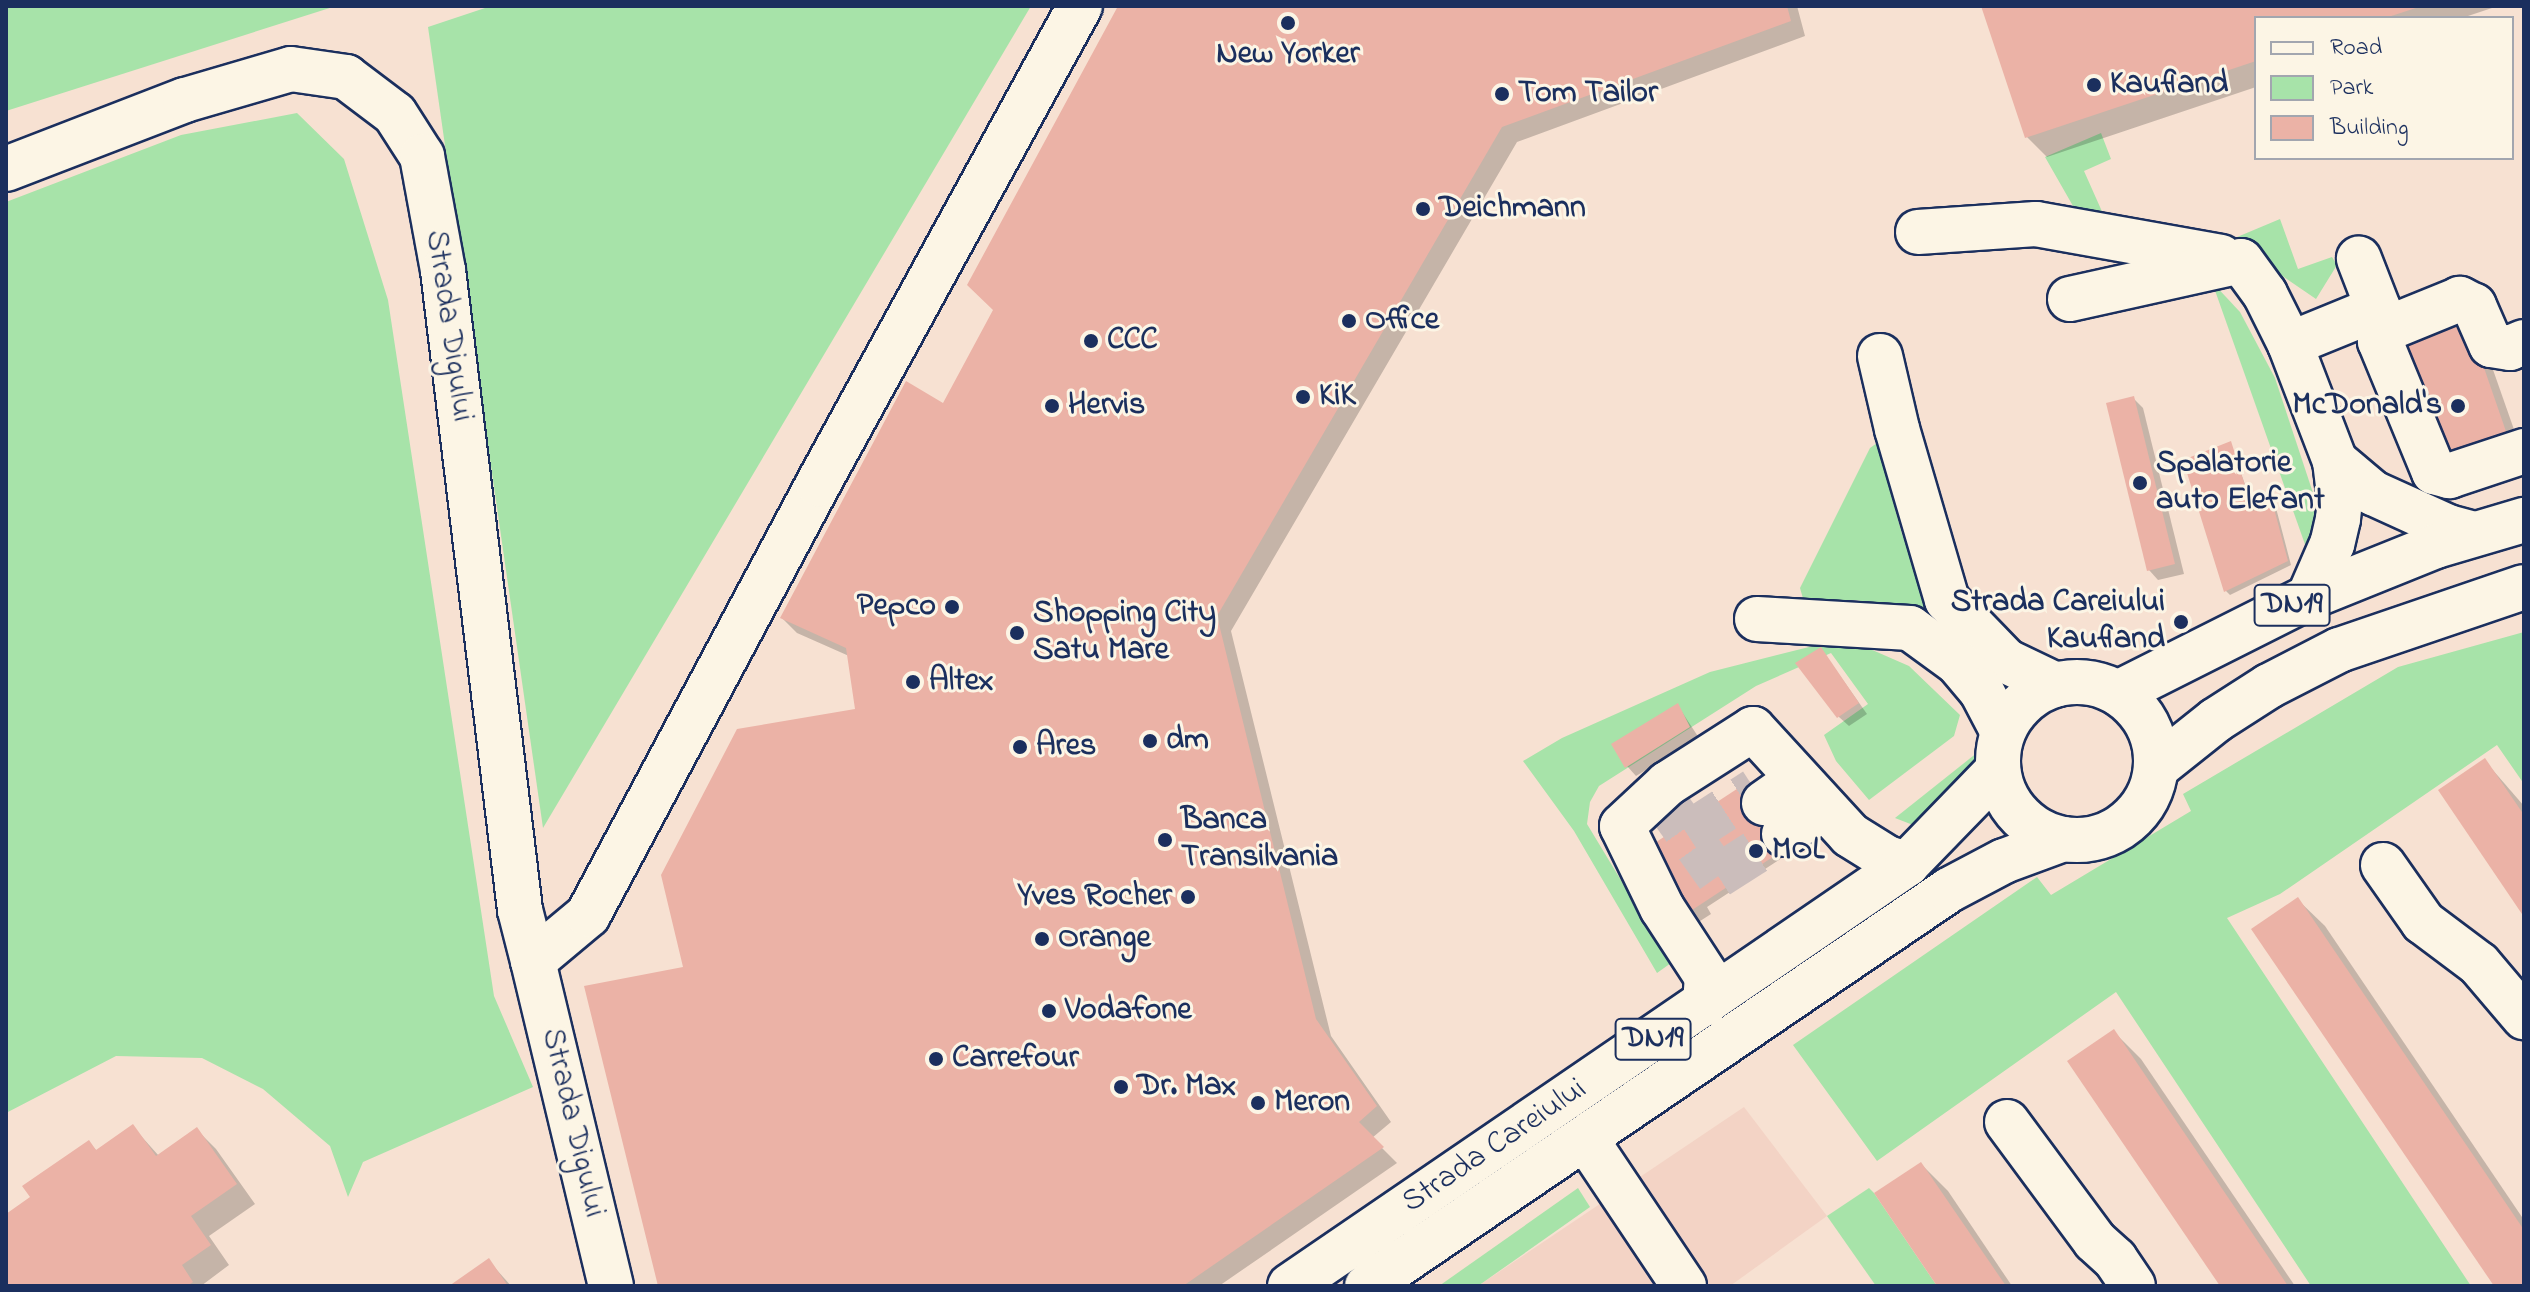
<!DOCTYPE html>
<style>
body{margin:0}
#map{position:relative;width:2530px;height:1292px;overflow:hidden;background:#f7e1d2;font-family:"Indie Flower",sans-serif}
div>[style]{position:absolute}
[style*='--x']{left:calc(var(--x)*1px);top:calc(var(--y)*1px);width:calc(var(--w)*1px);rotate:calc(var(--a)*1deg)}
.built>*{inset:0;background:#f3d3c5}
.green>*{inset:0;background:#a7e3a9}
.shadow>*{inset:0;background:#0003}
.building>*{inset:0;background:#ebb2a6}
.minor-tunnel>*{height:44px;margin-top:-22px;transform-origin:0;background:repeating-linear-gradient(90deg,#cbbdbb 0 44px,transparent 0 66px)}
.roads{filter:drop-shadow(2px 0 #1b2f5e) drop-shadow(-2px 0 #1b2f5e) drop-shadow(0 2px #1b2f5e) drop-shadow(0 -2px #1b2f5e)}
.minor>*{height:44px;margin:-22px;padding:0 22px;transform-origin:22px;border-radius:22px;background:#fcf5e5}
.major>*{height:44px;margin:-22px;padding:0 22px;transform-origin:22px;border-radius:22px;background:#fcf5e5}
.major>.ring{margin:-22px;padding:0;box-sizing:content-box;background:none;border:44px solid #fcf5e5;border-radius:50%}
.dots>*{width:22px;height:22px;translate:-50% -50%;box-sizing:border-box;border:4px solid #fcf5e5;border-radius:50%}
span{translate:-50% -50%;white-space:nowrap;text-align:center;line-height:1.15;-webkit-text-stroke:6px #fcf5e5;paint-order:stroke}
.shield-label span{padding:2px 6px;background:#fcf5e5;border:2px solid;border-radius:6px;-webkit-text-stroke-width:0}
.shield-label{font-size:30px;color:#1b2f5e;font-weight:700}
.poi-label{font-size:32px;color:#1b2f5e;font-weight:700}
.left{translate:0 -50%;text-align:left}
.right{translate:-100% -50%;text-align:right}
.street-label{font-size:32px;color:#1b2f5e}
.frame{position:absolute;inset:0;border:8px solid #1b2f5e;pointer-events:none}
.legend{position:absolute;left:2254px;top:16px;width:260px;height:144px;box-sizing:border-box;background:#fcf5e5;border:2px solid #a2a6af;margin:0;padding:10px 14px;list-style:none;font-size:24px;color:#1b2f5e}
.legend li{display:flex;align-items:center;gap:16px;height:40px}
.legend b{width:40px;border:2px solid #a2a6af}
</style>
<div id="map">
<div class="built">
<div style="clip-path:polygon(1744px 1107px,1827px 1216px,1730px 1286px,1478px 1286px)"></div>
</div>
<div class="green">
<div style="clip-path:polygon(6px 6px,336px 6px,6px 111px)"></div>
<div style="clip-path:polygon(491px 6px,1031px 6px,543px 828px,428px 27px)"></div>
<div style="clip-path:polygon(297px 113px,344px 159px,388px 300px,494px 996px,533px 1087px,363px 1162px,348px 1197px,330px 1146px,263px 1089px,202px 1058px,116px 1056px,6px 1113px,6px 202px,181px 135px)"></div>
<div style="clip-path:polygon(2101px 133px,2111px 159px,2084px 171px,2108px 225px,2077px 213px,2045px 157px)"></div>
<div style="clip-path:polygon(2280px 219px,2298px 269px,2332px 257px,2337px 265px,2316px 299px,2230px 240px)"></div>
<div style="clip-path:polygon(2212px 282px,2240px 312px,2275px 378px,2314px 496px,2314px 523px,2307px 550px)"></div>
<div style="clip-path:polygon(1877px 443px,1902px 534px,1938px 625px,1914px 612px,1856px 600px,1804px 602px,1800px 588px,1870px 448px)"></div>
<div style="clip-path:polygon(2524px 632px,2524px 784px,2497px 745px,2280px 894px,2227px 918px,2471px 1286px,2311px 1286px,2116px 992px,1877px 1161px,1793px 1045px,2037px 877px,2051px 895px,2191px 811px,2183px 794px,2398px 667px)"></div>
<div style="clip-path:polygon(1854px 642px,1909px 666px,1960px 715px,1954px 736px,1869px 800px,1836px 761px,1824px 735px,1868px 704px,1831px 653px,1756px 686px,1599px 786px,1590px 802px,1587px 824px,1671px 963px,1657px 973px,1574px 831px,1523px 761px,1562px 738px,1710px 672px,1825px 643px)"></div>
<div style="clip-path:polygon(1978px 752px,1969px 781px,1913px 825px,1895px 818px)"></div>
<div style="clip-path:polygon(1578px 1188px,1590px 1207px,1478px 1286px,1439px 1286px)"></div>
<div style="clip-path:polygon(1869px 1188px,1874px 1193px,1937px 1286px,1876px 1286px,1827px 1216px)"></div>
</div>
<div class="shadow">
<div style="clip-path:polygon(1120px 6px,1797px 6px,1805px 36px,1517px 142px,1231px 631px,1331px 1036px,1391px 1122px,1372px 1138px,1397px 1163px,1219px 1286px,660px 1286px,685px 968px,857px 711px,849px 656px,797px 633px,782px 618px,943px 406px,995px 310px)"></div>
<div style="clip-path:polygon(1983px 6px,2498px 6px,2462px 18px,2256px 18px,2256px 87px,2047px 157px,2027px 137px)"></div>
<div style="clip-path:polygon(2478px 327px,2524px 458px,2457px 482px)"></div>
<div style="clip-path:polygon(2133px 398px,2143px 408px,2184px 574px,2158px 580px,2149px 570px)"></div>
<div style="clip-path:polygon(2230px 443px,2255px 512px,2271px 504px,2276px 508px,2291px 565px,2230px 595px,2226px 591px)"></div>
<div style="clip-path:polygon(1821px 649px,1867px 714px,1849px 726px,1839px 717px)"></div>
<div style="clip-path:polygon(1678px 706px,1699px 738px,1636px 776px,1627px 766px)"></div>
<div style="clip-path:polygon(2485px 761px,2524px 806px,2524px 913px)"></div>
<div style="clip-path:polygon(1753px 788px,1794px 850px,1707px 907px,1711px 914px,1694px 925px,1684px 915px)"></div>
<div style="clip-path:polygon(2298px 900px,2325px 926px,2524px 1220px,2524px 1286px,2496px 1286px)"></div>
<div style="clip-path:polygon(2114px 1032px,2141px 1059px,2295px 1286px,2222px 1286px)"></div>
<div style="clip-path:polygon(133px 1127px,159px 1156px,197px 1130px,216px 1149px,255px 1204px,209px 1236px,229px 1265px,201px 1286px,6px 1286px,6px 1216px,32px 1198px,88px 1142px,97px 1151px)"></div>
<div style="clip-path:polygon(1921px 1164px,1948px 1191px,2012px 1286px,1940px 1286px)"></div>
<div style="clip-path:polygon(489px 1261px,511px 1286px,452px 1286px)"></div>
</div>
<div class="building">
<div style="clip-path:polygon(1118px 6px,1787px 6px,1791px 21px,1502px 127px,1217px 616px,1316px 1019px,1377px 1106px,1359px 1122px,1384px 1147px,1183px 1286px,658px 1286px,584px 986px,683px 967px,661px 875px,737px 729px,855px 709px,846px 648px,780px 618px,906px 381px,943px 403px,993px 310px,967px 285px)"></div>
<div style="clip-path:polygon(1981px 6px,2419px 6px,2419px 7px,2385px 18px,2256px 18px,2256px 61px,2025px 138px)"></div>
<div style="clip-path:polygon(2464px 310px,2510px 443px,2440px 468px,2394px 335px)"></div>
<div style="clip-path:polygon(2134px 396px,2175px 564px,2147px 571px,2106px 403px)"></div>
<div style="clip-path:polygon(2231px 441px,2253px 511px,2272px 501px,2288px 561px,2224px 592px,2183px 460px)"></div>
<div style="clip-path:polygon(1821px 647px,1859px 703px,1837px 718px,1795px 663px)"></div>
<div style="clip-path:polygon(1678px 703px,1690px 727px,1625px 768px,1611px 744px)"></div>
<div style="clip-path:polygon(2485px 758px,2524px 815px,2524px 917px,2438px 790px)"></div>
<div style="clip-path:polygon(1749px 781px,1791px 845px,1683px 916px,1641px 852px)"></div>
<div style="clip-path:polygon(2298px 897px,2524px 1230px,2524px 1286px,2494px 1286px,2251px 929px)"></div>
<div style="clip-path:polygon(2114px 1029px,2288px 1286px,2220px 1286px,2067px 1061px)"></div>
<div style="clip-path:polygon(133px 1124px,156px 1156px,197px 1127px,237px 1184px,191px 1216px,211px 1245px,182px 1265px,193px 1282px,187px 1286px,6px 1286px,6px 1214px,30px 1197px,22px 1186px,89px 1140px,96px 1150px)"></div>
<div style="clip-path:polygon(1921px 1162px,2006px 1286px,1937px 1286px,1874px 1193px)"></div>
<div style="clip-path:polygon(489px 1258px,508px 1286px,449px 1286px)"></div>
</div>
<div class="minor-tunnel">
<div style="--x:1659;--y:793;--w:102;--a:54.6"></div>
<div style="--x:1718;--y:876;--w:78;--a:-32.5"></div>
<div style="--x:1687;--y:834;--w:81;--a:-32.9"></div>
</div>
<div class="roads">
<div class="minor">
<div style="--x:6;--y:169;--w:192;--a:-21.1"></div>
<div style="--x:185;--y:100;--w:110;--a:-16.3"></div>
<div style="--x:291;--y:69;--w:56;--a:8.3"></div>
<div style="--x:346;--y:77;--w:61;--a:37.1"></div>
<div style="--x:395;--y:114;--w:50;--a:57.3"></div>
<div style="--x:422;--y:156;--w:116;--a:79.6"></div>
<div style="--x:443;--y:270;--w:645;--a:83.14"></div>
<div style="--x:520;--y:910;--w:53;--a:75.7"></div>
<div style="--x:1918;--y:232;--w:118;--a:-3.9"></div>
<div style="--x:2036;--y:224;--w:188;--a:10.1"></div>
<div style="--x:2070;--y:299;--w:175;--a:-12.5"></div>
<div style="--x:2241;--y:261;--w:41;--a:54"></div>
<div style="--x:2265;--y:294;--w:56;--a:63.4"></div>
<div style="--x:2290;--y:344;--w:125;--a:69"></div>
<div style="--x:2335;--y:461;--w:39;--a:83"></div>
<div style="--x:2340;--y:500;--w:19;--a:96"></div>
<div style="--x:2338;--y:519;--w:26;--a:103"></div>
<div style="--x:2332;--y:544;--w:58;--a:113.5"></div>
<div style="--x:2524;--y:342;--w:15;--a:157"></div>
<div style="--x:2510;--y:348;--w:19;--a:-171"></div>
<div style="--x:2491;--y:345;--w:43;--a:-113.6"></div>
<div style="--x:2474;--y:306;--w:16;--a:-153"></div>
<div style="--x:2460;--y:299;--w:82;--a:157.8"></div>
<div style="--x:2384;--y:330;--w:12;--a:110"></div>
<div style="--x:2380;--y:341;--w:142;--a:67.6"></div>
<div style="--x:2434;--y:472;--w:16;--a:15"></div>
<div style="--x:2449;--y:476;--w:79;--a:-18.4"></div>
<div style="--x:2290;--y:344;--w:95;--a:-22.2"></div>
<div style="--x:2378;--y:308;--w:53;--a:-111.2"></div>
<div style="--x:1880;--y:356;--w:75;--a:76.9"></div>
<div style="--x:1897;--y:429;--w:178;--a:73.7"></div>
<div style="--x:1947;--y:600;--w:85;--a:46"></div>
<div style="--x:2006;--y:661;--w:55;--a:25.6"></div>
<div style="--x:2335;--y:461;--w:50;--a:40.1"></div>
<div style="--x:2373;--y:493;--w:82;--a:24.4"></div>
<div style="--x:2448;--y:527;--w:27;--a:15"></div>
<div style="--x:1757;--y:619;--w:153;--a:3.4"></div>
<div style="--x:1910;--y:628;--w:59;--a:36.1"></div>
<div style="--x:1958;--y:663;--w:35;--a:50"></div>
<div style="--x:1981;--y:690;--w:47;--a:62.4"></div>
<div style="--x:1764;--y:803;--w:40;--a:-34.9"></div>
<div style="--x:1784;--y:834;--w:48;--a:-33"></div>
<div style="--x:2383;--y:865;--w:70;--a:54.9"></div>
<div style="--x:2423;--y:922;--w:70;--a:36.9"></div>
<div style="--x:2479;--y:964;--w:70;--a:49.7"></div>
<div style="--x:1705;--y:1004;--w:27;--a:-86"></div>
<div style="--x:1707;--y:977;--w:82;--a:-123.1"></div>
<div style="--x:1662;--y:908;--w:91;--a:-116"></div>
<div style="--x:1622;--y:826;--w:62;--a:-43"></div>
<div style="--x:1667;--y:784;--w:102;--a:-32.6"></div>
<div style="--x:1753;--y:729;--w:144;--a:47.5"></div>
<div style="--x:1850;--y:835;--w:44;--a:31.9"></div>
<div style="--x:1887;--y:858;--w:21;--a:17"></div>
<div style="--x:2007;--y:1122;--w:148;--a:53.5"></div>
<div style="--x:2095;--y:1241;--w:27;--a:42"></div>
<div style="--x:2115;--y:1259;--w:32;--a:56"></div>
<div style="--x:1585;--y:1138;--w:178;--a:56.2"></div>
<div style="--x:611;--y:1286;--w:334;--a:-103.5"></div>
<div style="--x:533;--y:961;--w:72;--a:-39.9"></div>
<div style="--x:588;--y:915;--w:489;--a:-61.9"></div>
<div style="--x:818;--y:484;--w:545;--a:-61.27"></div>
</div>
<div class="major">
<div class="ring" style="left:1998px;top:682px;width:114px;height:114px"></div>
<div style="--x:2118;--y:693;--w:214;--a:-26.7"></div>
<div style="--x:2309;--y:597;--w:137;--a:-21.9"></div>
<div style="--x:2436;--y:546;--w:92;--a:-16.5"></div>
<div style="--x:2157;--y:767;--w:75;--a:-38.5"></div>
<div style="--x:2216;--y:720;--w:63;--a:-32.7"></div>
<div style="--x:2269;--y:686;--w:79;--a:-27.2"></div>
<div style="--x:2339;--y:650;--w:195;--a:-18.8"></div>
<div style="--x:1290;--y:1286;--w:748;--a:-34.37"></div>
<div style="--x:1907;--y:864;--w:131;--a:-45.9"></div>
<div style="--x:1367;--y:1286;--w:704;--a:-34.23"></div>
<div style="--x:1949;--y:890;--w:62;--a:-27.8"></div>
<div style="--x:2004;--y:861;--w:63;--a:-20.4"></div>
</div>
</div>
<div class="dots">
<div style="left:1288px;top:23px;background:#1b2f5e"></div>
<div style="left:2094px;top:85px;background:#1b2f5e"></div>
<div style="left:1502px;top:94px;background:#1b2f5e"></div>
<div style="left:1423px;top:209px;background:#1b2f5e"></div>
<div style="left:1349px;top:321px;background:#1b2f5e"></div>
<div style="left:1091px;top:341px;background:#1b2f5e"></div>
<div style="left:1303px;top:397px;background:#1b2f5e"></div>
<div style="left:1052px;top:406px;background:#1b2f5e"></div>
<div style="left:2458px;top:406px;background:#1b2f5e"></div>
<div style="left:2140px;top:483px;background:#1b2f5e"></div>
<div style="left:952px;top:607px;background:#1b2f5e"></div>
<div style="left:2181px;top:622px;background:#1b2f5e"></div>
<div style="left:1017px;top:633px;background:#1b2f5e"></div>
<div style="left:913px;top:682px;background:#1b2f5e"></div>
<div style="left:1150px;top:741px;background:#1b2f5e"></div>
<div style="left:1020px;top:747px;background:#1b2f5e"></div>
<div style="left:1165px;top:840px;background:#1b2f5e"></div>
<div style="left:1756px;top:851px;background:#1b2f5e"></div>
<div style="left:1188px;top:897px;background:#1b2f5e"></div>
<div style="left:1042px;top:939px;background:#1b2f5e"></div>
<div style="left:1049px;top:1011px;background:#1b2f5e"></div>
<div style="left:936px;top:1059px;background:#1b2f5e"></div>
<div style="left:1121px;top:1087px;background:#1b2f5e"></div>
<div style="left:1258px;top:1103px;background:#1b2f5e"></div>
</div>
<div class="shield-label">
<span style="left:2292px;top:605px">DN19</span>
<span style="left:1653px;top:1039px">DN19</span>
</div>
<div class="poi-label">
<span style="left:1288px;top:55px">New Yorker</span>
<span class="left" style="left:2110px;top:85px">Kaufland</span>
<span class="left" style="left:1518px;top:94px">Tom Tailor</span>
<span class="left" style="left:1439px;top:209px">Deichmann</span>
<span class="left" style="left:1365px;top:321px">Office</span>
<span class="left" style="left:1107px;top:341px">CCC</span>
<span class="left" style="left:1319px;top:397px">KiK</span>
<span class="left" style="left:1068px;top:406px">Hervis</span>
<span class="right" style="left:2442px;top:406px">McDonald's</span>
<span class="left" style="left:2156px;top:483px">Spalatorie<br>auto Elefant</span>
<span class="right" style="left:2165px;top:622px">Strada Careiului<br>Kaufland</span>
<span class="right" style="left:936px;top:607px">Pepco</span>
<span class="left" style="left:1033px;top:633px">Shopping City<br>Satu Mare</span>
<span class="left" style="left:929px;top:682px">Altex</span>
<span class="left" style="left:1166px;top:741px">dm</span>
<span class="left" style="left:1036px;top:747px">Ares</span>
<span class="left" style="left:1181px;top:840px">Banca<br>Transilvania</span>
<span class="left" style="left:1772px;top:851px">MOL</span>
<span class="right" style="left:1172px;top:897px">Yves Rocher</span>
<span class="left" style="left:1058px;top:939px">Orange</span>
<span class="left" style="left:1065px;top:1011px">Vodafone</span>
<span class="left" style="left:952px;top:1059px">Carrefour</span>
<span class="left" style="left:1137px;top:1087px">Dr. Max</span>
<span class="left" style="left:1274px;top:1103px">Meron</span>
</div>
<div class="street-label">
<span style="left:448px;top:326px;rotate:82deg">Strada Digului</span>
<span style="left:572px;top:1123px;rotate:77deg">Strada Digului</span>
<span style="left:1495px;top:1147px;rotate:-34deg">Strada Careiului</span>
</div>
<div class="frame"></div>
<ul class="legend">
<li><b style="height:10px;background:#fcf5e5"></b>Road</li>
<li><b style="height:22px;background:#a7e3a9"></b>Park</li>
<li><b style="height:22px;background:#ebb2a6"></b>Building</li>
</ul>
</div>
